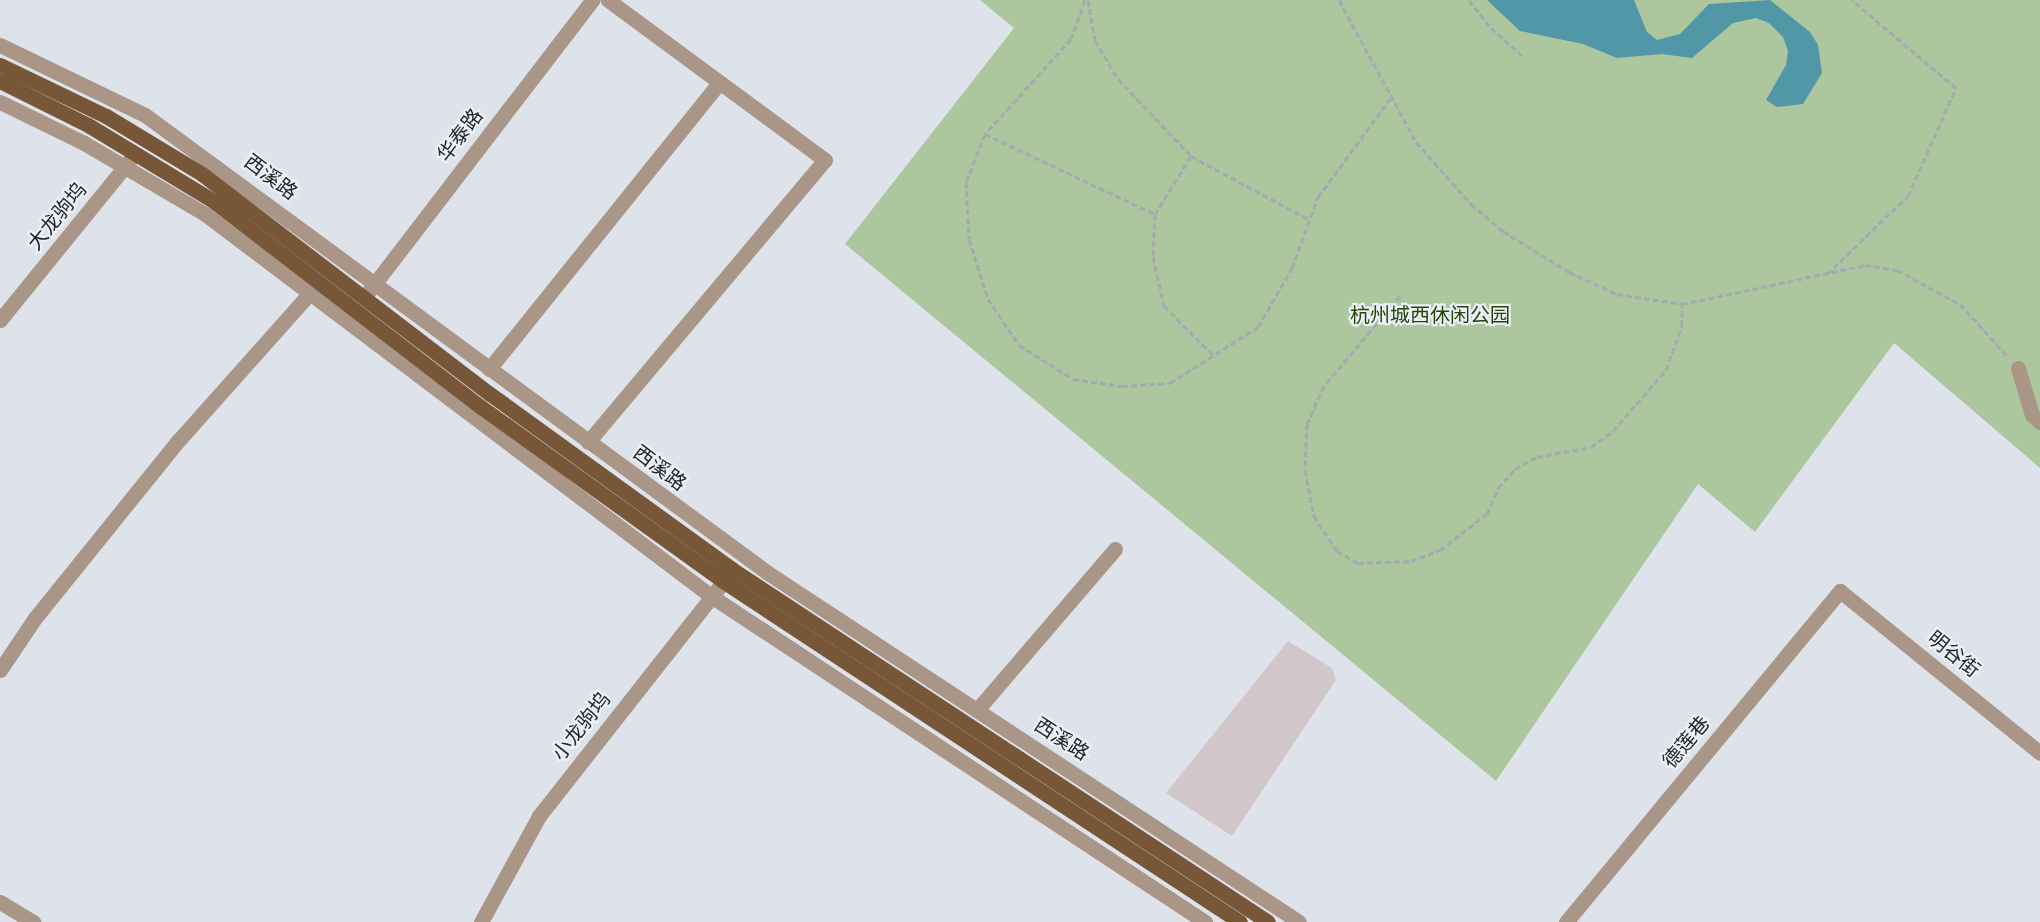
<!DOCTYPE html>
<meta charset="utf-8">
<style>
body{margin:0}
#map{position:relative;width:2040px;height:922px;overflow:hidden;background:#dee3eb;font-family:"Sofia Sans Condensed","Noto Sans SC",sans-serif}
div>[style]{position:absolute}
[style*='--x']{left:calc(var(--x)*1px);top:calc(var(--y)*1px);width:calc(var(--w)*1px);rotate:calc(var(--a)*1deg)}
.green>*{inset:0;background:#acc69e}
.water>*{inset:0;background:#5297a7}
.building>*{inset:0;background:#d1c7cb}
.path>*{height:3px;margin-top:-1.5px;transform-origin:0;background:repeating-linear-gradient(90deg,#a5a9b0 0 6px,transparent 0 9px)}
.minor>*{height:15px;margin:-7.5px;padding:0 7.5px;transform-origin:7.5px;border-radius:7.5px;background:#a99686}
.major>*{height:15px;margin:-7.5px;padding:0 7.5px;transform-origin:7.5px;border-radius:7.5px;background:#785738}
span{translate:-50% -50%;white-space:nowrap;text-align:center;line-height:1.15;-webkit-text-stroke:4.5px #ebf0f8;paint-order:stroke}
.street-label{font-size:20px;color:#222427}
.park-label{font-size:20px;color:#234700}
</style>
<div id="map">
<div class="green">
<div style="clip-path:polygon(980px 0,2040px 0,2040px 468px,1894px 343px,1755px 532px,1698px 484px,1496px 781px,845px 244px,1014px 28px)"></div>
</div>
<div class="water">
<div style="clip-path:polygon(1487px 0,1634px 0,1647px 32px,1657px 40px,1680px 34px,1709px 4px,1770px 0,1810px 32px,1818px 45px,1822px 73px,1803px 104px,1777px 107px,1766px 100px,1786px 65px,1788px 51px,1783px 37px,1769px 23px,1756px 18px,1733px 23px,1692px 58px,1662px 54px,1617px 58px,1583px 44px,1520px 31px)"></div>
</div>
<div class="building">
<div style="clip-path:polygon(1288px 641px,1332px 668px,1336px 680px,1232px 836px,1166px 793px)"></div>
</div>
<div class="path">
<div style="--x:1085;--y:0;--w:41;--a:109.7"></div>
<div style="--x:1071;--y:39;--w:128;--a:132.2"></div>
<div style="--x:985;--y:134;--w:52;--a:111.6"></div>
<div style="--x:966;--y:182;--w:57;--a:87"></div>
<div style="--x:969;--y:239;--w:63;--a:72.4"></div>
<div style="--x:988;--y:299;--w:55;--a:56"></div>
<div style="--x:1019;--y:345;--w:64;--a:32.2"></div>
<div style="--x:1073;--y:379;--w:49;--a:8.1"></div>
<div style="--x:1122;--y:386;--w:48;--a:-3.6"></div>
<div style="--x:1170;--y:383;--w:104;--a:-32.5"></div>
<div style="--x:1258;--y:327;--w:68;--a:-60"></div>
<div style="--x:1292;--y:268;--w:76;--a:-69.9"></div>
<div style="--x:1318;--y:197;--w:122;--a:-53.7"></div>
<div style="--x:1088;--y:0;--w:41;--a:80.1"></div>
<div style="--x:1095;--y:40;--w:45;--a:59.5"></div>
<div style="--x:1118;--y:79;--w:106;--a:46.5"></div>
<div style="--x:1191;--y:156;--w:135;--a:28.3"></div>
<div style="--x:1339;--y:0;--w:162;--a:61.5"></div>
<div style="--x:1416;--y:142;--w:83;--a:48.4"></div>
<div style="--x:1471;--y:204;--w:42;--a:40.2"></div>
<div style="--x:1503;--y:231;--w:78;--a:31.8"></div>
<div style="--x:1569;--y:272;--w:53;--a:24.6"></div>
<div style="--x:1617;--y:294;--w:66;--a:8.7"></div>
<div style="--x:1682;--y:304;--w:187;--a:-12"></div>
<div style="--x:1865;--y:265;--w:32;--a:9"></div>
<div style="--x:1897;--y:270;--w:72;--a:28.4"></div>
<div style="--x:1960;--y:304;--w:73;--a:47.8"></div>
<div style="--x:1469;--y:0;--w:36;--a:52"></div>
<div style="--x:1491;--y:28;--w:45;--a:41.4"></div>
<div style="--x:985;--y:134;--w:188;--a:25.2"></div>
<div style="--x:1191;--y:156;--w:68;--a:121.8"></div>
<div style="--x:1155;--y:214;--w:43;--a:92.7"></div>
<div style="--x:1153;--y:257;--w:50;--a:77.3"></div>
<div style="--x:1164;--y:306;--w:72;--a:45"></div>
<div style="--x:1827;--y:274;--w:112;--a:-43.9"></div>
<div style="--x:1908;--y:196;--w:118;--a:-66"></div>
<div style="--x:1956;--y:88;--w:136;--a:-139.8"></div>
<div style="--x:1400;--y:296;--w:118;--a:130.2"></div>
<div style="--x:1324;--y:386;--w:42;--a:114.1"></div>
<div style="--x:1307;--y:424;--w:46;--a:92.5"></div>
<div style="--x:1305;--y:470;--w:47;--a:78.9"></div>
<div style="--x:1314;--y:516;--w:42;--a:56.7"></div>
<div style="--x:1337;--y:551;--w:24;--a:30"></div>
<div style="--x:1358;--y:563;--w:53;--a:-2.2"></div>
<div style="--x:1411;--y:561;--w:31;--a:-21"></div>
<div style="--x:1440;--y:550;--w:59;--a:-37.5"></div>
<div style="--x:1487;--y:514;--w:28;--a:-67"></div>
<div style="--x:1498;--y:488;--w:25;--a:-48"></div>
<div style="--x:1515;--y:469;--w:25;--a:-29"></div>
<div style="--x:1537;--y:457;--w:55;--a:-10.5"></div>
<div style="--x:1591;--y:447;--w:27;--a:-36"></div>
<div style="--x:1613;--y:431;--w:81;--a:-49"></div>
<div style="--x:1666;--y:370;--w:48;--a:-70.4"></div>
<div style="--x:1682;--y:325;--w:21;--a:-90"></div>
</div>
<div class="minor">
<div style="--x:0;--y:45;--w:161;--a:25.8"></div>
<div style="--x:145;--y:115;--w:773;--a:36.32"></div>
<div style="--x:768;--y:573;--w:635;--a:33.31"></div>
<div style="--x:0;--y:102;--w:93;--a:26"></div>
<div style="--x:84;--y:143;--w:140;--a:30.4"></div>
<div style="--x:205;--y:214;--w:634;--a:37.05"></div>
<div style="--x:711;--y:596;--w:592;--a:33.42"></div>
<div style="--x:369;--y:291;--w:367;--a:-52.5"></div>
<div style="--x:0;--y:320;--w:206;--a:-50.9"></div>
<div style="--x:2018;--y:368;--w:49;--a:73.4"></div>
<div style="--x:2032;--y:415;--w:11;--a:41"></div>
<div style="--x:489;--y:369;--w:366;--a:-51.2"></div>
<div style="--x:588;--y:442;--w:368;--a:-50"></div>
<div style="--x:825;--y:160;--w:270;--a:-143.6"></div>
<div style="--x:0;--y:670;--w:63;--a:-56.1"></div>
<div style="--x:35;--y:618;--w:228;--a:-51.1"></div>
<div style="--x:178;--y:441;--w:206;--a:-48.3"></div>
<div style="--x:977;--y:710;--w:212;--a:-49.4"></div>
<div style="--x:0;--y:902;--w:39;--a:31"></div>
<div style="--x:481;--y:922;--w:121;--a:-61.3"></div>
<div style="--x:539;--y:816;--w:310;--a:-51.8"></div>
<div style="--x:1566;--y:922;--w:430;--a:-50.4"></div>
<div style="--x:1840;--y:591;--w:257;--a:39"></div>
</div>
<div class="major">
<div style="--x:0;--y:65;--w:118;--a:25.7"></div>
<div style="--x:106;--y:116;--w:112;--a:31.1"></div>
<div style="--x:202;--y:174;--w:362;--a:37.4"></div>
<div style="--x:490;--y:394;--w:300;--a:35.9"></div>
<div style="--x:733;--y:570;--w:640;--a:33.34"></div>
<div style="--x:0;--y:81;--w:98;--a:26.6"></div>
<div style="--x:88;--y:125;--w:145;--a:31.2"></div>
<div style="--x:212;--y:200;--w:339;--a:37.6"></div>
<div style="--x:481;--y:407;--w:298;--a:35.7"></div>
<div style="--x:723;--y:581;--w:619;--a:33.41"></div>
</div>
<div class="street-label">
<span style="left:461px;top:136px;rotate:-53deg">华泰路</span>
<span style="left:270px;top:178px;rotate:37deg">西溪路</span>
<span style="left:58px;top:217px;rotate:-51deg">大龙驹坞</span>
<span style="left:659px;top:469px;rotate:37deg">西溪路</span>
<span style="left:1953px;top:655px;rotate:39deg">明谷街</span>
<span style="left:582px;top:727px;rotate:-52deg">小龙驹坞</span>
<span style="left:1061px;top:740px;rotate:33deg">西溪路</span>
<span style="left:1687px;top:743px;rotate:-50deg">德莲巷</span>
</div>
<div class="park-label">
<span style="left:1430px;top:316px">杭州城西休闲公园</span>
</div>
</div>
